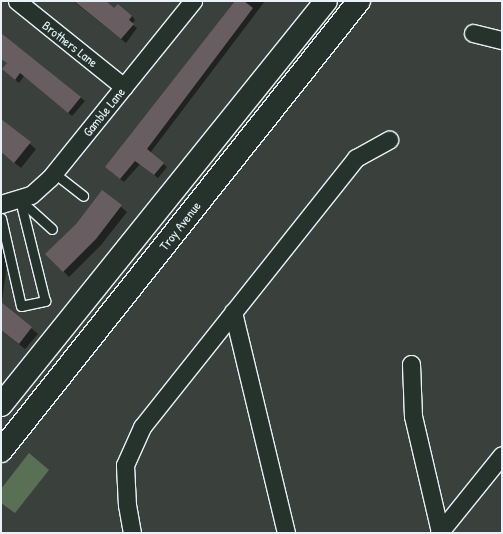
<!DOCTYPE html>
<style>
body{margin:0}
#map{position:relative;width:503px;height:534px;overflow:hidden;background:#3a403c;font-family:"Patrick Hand",sans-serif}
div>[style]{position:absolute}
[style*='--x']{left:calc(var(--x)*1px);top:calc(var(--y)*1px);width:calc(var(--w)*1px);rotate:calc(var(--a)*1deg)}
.green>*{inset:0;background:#5a7055}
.shadow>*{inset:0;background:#0007}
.building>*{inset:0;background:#685d60}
.roads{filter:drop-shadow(1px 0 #e8f1f8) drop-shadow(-1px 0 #e8f1f8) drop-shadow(0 1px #e8f1f8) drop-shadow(0 -1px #e8f1f8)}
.service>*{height:9px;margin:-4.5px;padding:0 4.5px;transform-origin:4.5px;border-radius:4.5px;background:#26332d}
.minor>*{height:17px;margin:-8.5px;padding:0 8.5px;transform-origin:8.5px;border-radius:8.5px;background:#26332d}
.secondary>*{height:22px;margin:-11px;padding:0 11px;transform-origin:11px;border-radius:11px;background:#26332d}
span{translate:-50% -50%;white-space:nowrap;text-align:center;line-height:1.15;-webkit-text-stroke:3px #26332d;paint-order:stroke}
.street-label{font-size:13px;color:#e8f1f8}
.frame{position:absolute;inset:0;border:2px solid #e8f1f8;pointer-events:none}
</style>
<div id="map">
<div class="green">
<div style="clip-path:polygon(29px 453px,49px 470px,15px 513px,1px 503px,1px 489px)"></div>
</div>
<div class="shadow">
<div style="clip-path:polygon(73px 1px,104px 1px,114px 9px,132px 16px,135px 20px,132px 24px,137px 28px,126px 43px)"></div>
<div style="clip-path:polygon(237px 1px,265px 1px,150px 153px,167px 167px,158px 178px,140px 164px,124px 182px,110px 171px)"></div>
<div style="clip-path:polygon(1px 34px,85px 101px,72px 116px,24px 76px,19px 83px,7px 73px,8px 63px,1px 58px)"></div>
<div style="clip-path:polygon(1px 120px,36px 149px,21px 168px,1px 152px)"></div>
<div style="clip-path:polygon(102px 191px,127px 212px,101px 245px,69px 277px,47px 254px,76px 224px)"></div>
<div style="clip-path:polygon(1px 245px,4px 249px,4px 254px,8px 258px,2px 300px,1px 300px)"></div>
<div style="clip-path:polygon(1px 303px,38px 334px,25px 349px,1px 330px)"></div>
</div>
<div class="building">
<div style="clip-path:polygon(74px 1px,106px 1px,114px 8px,118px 4px,132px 16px,129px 20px,134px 24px,121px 39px)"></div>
<div style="clip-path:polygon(235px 1px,244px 1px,253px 8px,147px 149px,164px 163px,154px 175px,135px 161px,120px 179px,105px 167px)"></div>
<div style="clip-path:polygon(1px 33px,81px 97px,68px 113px,20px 73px,15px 80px,2px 69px,7px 63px,1px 59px)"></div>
<div style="clip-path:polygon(1px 119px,31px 142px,14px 163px,1px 152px)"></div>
<div style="clip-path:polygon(102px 190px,122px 205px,96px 239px,63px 272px,45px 254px,76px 224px)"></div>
<div style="clip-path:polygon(1px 302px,32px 327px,19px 344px,1px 330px)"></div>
</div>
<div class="roads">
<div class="service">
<div style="--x:54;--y:173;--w:37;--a:38"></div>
<div style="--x:20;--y:200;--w:43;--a:42.2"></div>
<div style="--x:1;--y:218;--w:90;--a:77.2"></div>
<div style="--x:21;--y:306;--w:25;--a:-12"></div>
<div style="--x:45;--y:301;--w:104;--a:-103.9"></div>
</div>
<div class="minor">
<div style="--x:17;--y:1;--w:137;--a:38.8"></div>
<div style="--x:473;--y:33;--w:30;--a:14"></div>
<div style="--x:1;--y:204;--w:31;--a:-17"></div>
<div style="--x:31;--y:195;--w:25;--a:-42"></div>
<div style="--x:50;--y:178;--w:228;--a:-51.1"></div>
<div style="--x:233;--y:312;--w:227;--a:76.5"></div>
<div style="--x:411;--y:364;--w:52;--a:87.8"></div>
<div style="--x:413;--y:416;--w:119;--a:76.9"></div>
<div style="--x:132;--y:533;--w:28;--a:-100"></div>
<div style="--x:127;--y:505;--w:40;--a:-92.9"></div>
<div style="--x:125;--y:465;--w:42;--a:-65.9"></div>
<div style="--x:142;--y:427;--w:344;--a:-51.5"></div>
<div style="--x:356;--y:158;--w:38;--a:-29"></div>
<div style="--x:439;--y:533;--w:100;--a:-51.1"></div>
</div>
<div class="secondary">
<div style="--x:1;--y:405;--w:518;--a:-51.18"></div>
<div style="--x:1;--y:451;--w:575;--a:-51.5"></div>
</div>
</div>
<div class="street-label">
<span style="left:70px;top:44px;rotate:38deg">Brothers Lane</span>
<span style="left:104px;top:112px;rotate:-51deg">Gamble Lane</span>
<span style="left:180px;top:226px;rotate:-52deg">Troy Avenue</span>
</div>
<div class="frame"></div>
</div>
